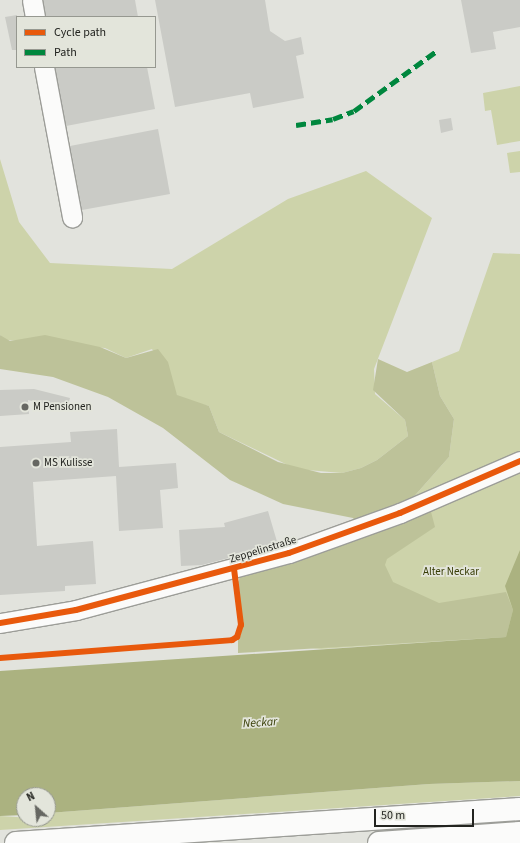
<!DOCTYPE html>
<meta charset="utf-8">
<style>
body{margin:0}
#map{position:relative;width:520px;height:843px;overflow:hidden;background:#e2e3dd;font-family:"Source Sans 3",sans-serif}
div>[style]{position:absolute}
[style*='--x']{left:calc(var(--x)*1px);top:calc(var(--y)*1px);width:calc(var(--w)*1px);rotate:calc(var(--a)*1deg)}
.green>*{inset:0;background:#cdd3aa}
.forest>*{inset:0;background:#bdc299}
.water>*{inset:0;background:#abb280}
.building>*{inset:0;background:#cacbc6}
.roads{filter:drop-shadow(1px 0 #9c9d98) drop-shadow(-1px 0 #9c9d98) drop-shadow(0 1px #9c9d98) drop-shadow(0 -1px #9c9d98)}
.minor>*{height:19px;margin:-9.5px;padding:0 9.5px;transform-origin:9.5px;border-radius:9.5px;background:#fbfbfa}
.highway>*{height:22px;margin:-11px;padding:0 11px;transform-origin:11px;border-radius:11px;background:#fbfbfa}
.quiet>*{height:5px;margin-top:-2.5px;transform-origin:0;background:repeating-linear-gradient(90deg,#00873e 0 10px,transparent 0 15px)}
.cycleway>*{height:6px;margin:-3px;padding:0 3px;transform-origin:3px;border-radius:3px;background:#e8590c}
.dots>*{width:11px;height:11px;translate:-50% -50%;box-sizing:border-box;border:2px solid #e3e5db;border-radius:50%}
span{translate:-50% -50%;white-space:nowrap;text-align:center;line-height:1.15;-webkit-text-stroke:3.5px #e3e5db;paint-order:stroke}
.poi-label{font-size:11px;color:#232420}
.left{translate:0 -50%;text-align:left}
.street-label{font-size:11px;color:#232420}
.park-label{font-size:11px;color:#373c04}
.water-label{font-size:12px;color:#383e06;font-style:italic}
.legend{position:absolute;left:16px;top:16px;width:140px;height:52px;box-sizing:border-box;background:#e3e5db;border:1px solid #969890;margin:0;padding:5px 7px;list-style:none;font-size:12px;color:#232420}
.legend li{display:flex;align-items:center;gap:8px;height:20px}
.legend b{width:20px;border:1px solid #969890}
.north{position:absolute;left:16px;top:787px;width:40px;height:40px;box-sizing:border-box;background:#e3e5db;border:1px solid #969890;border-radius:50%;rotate:333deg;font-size:11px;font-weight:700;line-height:16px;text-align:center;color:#232420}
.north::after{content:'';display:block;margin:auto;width:14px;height:18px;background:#666762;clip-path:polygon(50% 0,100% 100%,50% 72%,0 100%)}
.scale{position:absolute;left:374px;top:809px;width:100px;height:18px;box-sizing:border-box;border:2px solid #232420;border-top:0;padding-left:5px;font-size:12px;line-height:14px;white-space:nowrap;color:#232420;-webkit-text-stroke:3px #e3e5db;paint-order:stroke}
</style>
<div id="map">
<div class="green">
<div style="clip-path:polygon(520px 86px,520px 141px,497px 145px,491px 110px,485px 111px,483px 93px)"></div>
<div style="clip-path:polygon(520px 151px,520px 172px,510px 173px,507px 153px)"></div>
<div style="clip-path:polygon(0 159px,19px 222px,50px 263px,172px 269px,288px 199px,366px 171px,432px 218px,374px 369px,375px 394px,405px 420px,408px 436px,377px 460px,361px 468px,342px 473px,296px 469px,219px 432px,209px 406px,179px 399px,152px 349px,126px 358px,105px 348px,6px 340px,0 335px)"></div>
<div style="clip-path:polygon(493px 253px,520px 254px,520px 454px,410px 501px,449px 457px,454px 419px,440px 396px,432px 362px,459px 351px)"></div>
<div style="clip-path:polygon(520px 468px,520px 636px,321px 649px,238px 641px,243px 621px,239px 577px)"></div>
<div style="clip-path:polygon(520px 781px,520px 796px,0 830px,0 816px,48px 819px,48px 813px,429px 784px)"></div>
</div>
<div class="forest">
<div style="clip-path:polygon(0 335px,10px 341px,45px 335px,100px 347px,126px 358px,158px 349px,168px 362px,177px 395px,209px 406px,219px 432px,278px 462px,321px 473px,342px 473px,361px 468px,377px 460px,408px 436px,405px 420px,373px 390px,378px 359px,407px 372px,432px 362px,440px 396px,454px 419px,449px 457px,410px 501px,356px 523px,353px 518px,283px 504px,230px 480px,163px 428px,108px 397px,53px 377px,0 369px)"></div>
<div style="clip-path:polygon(430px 508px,435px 527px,387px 559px,385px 565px,393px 582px,439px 603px,506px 592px,513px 610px,506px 637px,238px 653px,238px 641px,243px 627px,238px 582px,242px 574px)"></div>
</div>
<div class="water">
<div style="clip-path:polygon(520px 550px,520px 781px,429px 784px,48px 813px,48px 795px,24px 795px,24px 815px,0 816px,0 671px,506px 637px,513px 610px,505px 586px)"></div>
</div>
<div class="building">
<div style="clip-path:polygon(43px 0,135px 0,138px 17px,46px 17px)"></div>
<div style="clip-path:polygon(155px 0,265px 0,270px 31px,285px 41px,301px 37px,304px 54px,296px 56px,304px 98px,253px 108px,250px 93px,175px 107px)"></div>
<div style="clip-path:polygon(461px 0,520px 0,520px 27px,493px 32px,496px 49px,471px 53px)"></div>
<div style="clip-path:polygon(17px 15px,17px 50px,12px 50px,5px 17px)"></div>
<div style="clip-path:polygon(55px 67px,147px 67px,155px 109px,66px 126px)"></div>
<div style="clip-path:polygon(451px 118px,453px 130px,441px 133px,439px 120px)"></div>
<div style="clip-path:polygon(158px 129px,170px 194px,82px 210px,70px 146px)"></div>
<div style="clip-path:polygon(34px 389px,70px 398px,67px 409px,28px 400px,29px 414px,0 416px,0 390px)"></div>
<div style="clip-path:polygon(117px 429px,119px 467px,176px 463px,178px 488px,160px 490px,163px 528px,119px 531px,116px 476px,33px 482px,37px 546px,93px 541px,96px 584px,65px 586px,65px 591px,0 595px,0 447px,71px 442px,70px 432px)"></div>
<div style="clip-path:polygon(268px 511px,278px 545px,202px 565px,181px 566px,179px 530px,225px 527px,224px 523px)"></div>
</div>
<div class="roads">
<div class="minor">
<div style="--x:32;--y:0;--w:17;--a:80"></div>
<div style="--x:44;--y:67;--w:153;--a:79.4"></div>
<div style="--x:0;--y:623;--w:77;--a:-9.7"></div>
<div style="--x:76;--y:610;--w:220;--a:-15"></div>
<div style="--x:289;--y:553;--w:118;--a:-19.8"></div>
<div style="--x:400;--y:513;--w:131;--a:-23.4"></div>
</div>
<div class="highway">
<div style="--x:16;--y:843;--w:505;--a:-3.86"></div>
<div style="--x:379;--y:843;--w:141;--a:-4.1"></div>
</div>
</div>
<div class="quiet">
<div style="--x:296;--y:125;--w:37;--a:-9"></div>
<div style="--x:333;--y:119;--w:22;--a:-21"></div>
<div style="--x:354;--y:111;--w:104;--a:-36"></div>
</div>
<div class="cycleway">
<div style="--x:0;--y:623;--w:77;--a:-9.7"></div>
<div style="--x:76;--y:610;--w:220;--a:-15"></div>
<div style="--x:289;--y:553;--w:118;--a:-19.8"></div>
<div style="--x:400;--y:513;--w:131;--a:-23.4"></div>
<div style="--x:0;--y:658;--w:233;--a:-4.4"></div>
<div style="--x:232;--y:640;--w:6;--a:-31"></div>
<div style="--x:237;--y:637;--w:13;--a:-72"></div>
<div style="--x:241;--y:625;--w:56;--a:-97.1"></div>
</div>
<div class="dots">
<div style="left:25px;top:407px;background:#666762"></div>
<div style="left:36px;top:463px;background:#666762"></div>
</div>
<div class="poi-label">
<span class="left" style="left:33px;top:407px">M Pensionen</span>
<span class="left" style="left:44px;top:463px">MS Kulisse</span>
</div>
<div class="street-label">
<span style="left:263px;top:550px;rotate:-17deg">Zeppelinstraße</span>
</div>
<div class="park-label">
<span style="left:451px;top:572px">Alter Neckar</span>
</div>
<div class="water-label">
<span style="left:260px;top:723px;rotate:-4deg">Neckar</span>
</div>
<ul class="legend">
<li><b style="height:5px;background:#e8590c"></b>Cycle path</li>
<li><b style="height:5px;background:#00873e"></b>Path</li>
</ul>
<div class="north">N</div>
<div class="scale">50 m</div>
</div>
